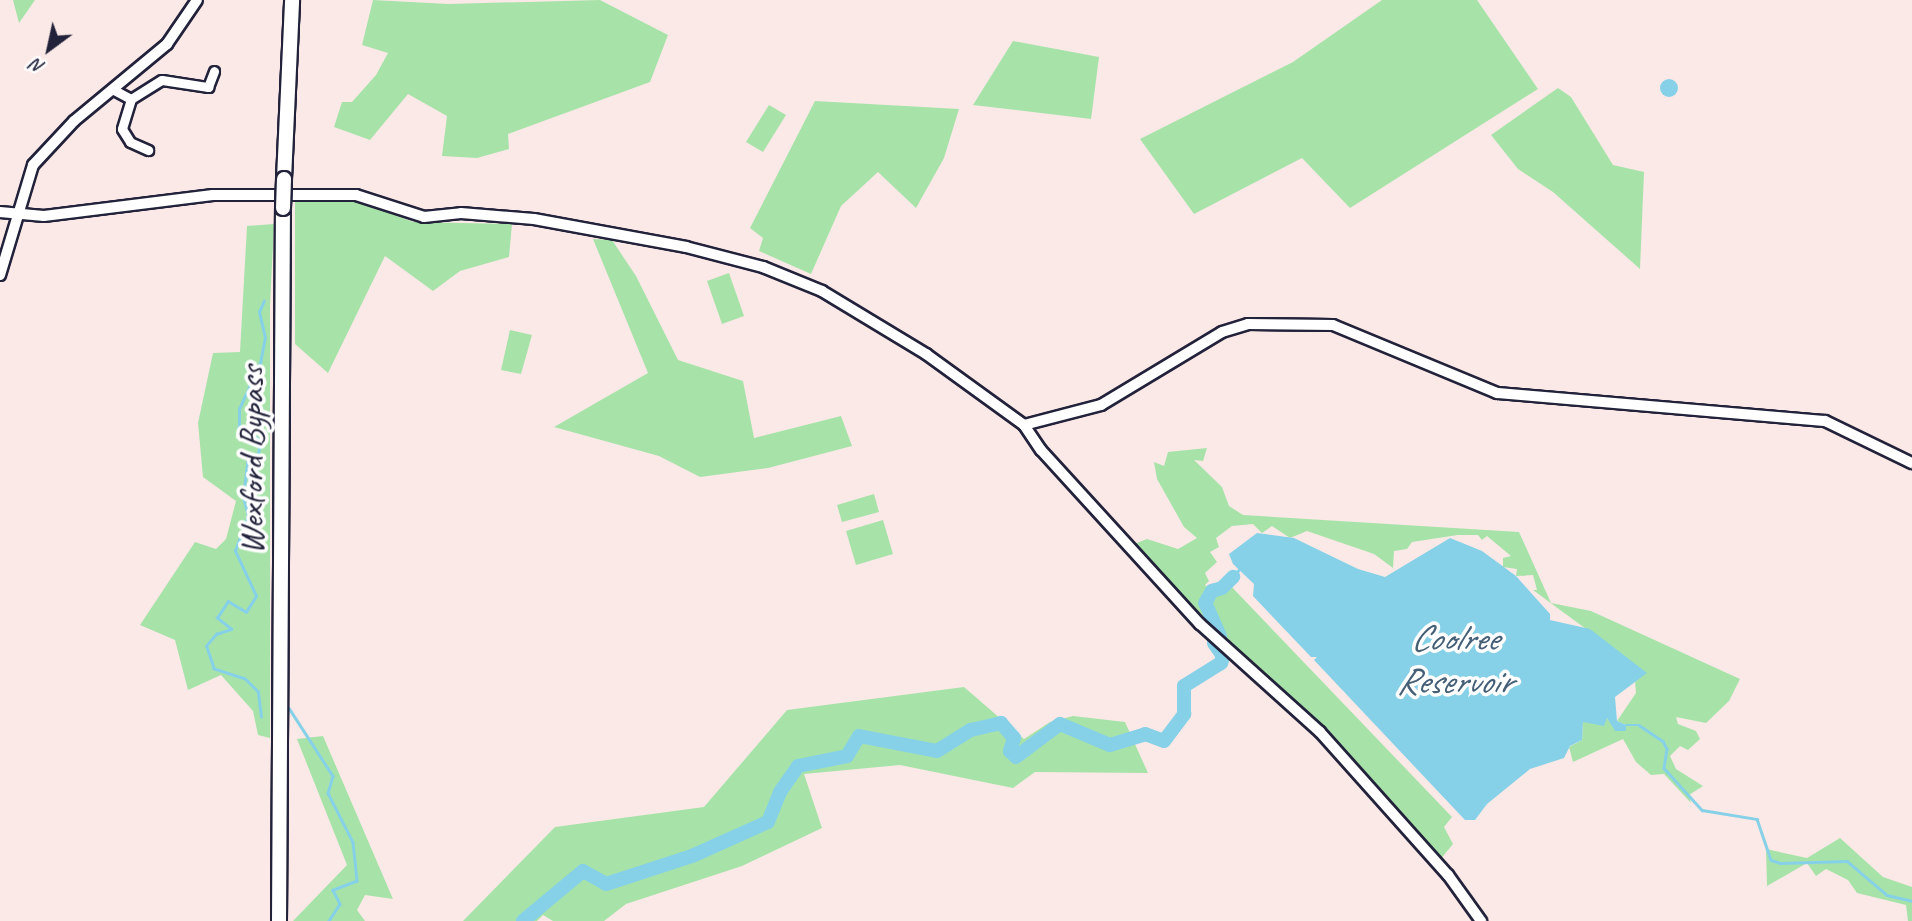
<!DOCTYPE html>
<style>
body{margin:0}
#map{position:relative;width:1912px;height:921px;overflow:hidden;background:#fbe9e7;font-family:Caveat,sans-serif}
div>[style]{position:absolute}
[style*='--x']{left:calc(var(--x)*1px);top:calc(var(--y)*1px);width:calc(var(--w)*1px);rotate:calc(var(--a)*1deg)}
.green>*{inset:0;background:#a7e3a9}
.water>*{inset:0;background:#86d1e7}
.round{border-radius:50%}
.stream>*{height:2.5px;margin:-1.25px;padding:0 1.25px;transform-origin:1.25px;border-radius:1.25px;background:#86d1e7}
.river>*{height:14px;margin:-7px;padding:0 7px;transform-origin:7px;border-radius:7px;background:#86d1e7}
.roads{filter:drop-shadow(2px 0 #22223b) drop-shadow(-2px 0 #22223b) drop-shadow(0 2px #22223b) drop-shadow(0 -2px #22223b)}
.minor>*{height:9px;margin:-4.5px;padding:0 4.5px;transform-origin:4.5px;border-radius:4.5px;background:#fff}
.tertiary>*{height:10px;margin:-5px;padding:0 5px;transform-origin:5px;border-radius:5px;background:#fff}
.trunk>*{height:14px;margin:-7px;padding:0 7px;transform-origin:7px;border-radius:7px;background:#fff}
.bridges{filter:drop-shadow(2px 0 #22223b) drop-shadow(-2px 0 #22223b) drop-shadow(0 2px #22223b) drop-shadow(0 -2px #22223b)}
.trunk-bridge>*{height:14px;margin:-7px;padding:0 7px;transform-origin:7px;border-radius:7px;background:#fff}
span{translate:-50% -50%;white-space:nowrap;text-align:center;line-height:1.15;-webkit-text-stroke:7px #fff;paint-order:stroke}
.street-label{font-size:35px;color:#22223b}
.water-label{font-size:37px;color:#455f77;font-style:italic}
.north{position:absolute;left:14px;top:14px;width:70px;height:70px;-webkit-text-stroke:5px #fff;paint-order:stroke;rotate:213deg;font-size:19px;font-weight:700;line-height:28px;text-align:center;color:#22223b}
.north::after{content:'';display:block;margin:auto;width:24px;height:32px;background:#22223b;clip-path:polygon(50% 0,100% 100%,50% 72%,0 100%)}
</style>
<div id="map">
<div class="green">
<div style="clip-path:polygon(13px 0,35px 0,19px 23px)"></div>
<div style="clip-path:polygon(373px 0,448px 4px,600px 0,668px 35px,650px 82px,508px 134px,509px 149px,477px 158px,442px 156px,447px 116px,408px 94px,370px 140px,334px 127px,342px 102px,352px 102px,376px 75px,388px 53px,362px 45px)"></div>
<div style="clip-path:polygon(1382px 0,1477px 0,1538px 89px,1350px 208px,1302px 158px,1194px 214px,1140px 139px,1293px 62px)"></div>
<div style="clip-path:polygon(1013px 41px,1099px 57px,1091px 119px,973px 105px)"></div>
<div style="clip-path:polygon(1558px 88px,1571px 97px,1613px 165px,1644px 172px,1640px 269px,1553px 192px,1518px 169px,1491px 135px)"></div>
<div style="clip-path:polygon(815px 101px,959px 109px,944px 158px,916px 208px,878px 172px,841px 206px,811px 274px,759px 251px,763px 238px,750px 228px)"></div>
<div style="clip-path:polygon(769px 105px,786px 115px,763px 152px,746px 142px)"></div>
<div style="clip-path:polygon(295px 199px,360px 201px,413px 222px,512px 224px,509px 257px,460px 271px,433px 291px,385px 256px,328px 373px,295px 344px)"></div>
<div style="clip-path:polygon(274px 224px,270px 306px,270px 738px,258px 735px,253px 711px,221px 675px,188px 690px,175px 640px,140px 625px,195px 542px,216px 549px,226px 539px,236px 501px,203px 477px,198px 423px,213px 353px,240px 352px,247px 226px)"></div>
<div style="clip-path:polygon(593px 239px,612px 240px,636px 276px,678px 360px,743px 381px,754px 438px,841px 416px,852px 446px,768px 468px,700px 477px,659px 456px,554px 427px,648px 373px)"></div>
<div style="clip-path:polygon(729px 273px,744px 316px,722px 324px,707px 281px)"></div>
<div style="clip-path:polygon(510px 330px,532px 335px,521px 374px,501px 370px)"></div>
<div style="clip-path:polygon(1207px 448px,1203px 461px,1194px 460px,1222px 487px,1229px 506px,1243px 515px,1519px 532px,1551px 603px,1591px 611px,1740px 679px,1729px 701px,1706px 723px,1676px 717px,1678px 724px,1696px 731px,1700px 739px,1688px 750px,1680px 746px,1670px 756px,1676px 769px,1703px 786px,1689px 795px,1691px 803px,1664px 774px,1651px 775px,1636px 762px,1623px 739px,1573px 762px,1569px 747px,1582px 740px,1583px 722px,1607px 718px,1616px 731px,1625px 730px,1626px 725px,1617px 721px,1636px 693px,1635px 682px,1646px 673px,1533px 590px,1537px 590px,1533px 575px,1516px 576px,1517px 569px,1503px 567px,1503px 558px,1511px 556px,1487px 536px,1482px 540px,1478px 535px,1458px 535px,1412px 542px,1407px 549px,1394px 551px,1393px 568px,1374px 554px,1307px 531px,1290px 538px,1272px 526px,1262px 533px,1253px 524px,1232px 526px,1216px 538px,1219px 547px,1210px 552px,1217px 562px,1205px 573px,1209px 581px,1205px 585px,1212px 591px,1228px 583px,1452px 817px,1444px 827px,1453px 844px,1439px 861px,1134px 544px,1147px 539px,1178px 549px,1197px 538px,1184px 527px,1157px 479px,1154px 462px,1164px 466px,1168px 452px)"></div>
<div style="clip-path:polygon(874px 494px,879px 512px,842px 522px,837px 505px)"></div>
<div style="clip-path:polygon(883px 520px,893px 554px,856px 565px,846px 531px)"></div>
<div style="clip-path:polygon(964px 687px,1024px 739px,1050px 722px,1073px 716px,1125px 722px,1148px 773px,1035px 772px,1013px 788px,900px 765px,804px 774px,822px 828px,742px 866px,626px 904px,604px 921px,553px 921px,543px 915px,537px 921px,463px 921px,555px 827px,704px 807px,787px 710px)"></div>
<div style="clip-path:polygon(323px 736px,393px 899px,365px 895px,357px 910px,365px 921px,293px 921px,347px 865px,297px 739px)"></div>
<div style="clip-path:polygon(1840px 838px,1883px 877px,1912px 887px,1912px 921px,1908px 921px,1906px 905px,1857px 893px,1848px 880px,1826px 869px,1816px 876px,1807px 863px,1767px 886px,1766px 849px,1807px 858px)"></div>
</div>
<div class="water">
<div class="round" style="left:1660px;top:79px;width:18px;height:18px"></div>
<div style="clip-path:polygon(1257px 533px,1294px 538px,1358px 569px,1385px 577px,1450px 538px,1482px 551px,1516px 576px,1550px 614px,1550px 620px,1590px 629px,1647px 673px,1615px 697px,1617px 721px,1626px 725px,1626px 731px,1615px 731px,1607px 718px,1604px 726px,1583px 722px,1582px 740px,1570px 746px,1564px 758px,1530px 769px,1487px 804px,1475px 820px,1465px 820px,1314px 660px,1317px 657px,1311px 657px,1253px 596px,1254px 584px,1233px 564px,1229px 554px)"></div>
</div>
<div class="stream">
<div style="--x:1233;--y:577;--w:13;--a:-51"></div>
<div style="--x:289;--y:708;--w:81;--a:57.1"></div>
<div style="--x:333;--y:776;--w:18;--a:106"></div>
<div style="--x:328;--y:793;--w:55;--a:63"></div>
<div style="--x:353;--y:842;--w:39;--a:84"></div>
<div style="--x:357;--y:881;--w:26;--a:159"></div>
<div style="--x:333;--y:890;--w:16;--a:63"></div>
<div style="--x:340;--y:904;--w:20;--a:123"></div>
<div style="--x:261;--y:717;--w:25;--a:-97"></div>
<div style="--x:258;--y:692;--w:18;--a:-135"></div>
<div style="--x:245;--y:679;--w:33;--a:-162"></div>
<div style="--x:214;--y:669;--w:24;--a:-109"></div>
<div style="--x:206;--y:646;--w:16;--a:-50"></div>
<div style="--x:216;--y:634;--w:16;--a:-18"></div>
<div style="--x:231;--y:629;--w:18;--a:-142"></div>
<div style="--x:217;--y:618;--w:20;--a:-57"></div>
<div style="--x:228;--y:601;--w:21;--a:31"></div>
<div style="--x:246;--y:612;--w:19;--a:-58"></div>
<div style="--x:256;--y:596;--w:50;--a:-115"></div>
<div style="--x:235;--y:551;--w:37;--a:-70"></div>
<div style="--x:248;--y:516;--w:20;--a:-105"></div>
<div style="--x:243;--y:497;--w:35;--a:-83"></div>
<div style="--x:247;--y:462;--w:14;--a:-39"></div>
<div style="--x:258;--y:453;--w:12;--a:-76"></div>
<div style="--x:261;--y:441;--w:26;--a:-149"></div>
<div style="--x:239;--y:428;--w:19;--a:-90"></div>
<div style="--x:239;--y:409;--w:51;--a:-65.5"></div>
<div style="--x:260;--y:363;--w:25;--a:-79"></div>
<div style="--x:265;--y:338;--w:27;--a:-103"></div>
<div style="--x:259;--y:312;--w:12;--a:-66"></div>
<div style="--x:1626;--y:725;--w:13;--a:0"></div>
<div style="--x:1639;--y:725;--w:29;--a:34"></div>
<div style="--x:1663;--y:741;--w:9;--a:63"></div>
<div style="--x:1667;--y:749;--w:19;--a:99"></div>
<div style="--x:1664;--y:768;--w:57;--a:47.9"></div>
<div style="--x:1702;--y:810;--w:56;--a:9.3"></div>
<div style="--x:1757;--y:819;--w:43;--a:71.1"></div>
<div style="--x:1771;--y:860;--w:9;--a:18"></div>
<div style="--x:1780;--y:863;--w:67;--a:-1.7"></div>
<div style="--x:1847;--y:861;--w:52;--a:40.4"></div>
<div style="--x:1887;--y:895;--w:26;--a:13"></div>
</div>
<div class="river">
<div style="--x:1220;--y:636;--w:36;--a:-114"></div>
<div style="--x:1205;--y:603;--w:14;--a:-60"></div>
<div style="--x:1212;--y:591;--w:10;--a:-17"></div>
<div style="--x:1222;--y:588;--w:16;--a:-45"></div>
<div style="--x:523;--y:921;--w:78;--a:-39.8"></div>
<div style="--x:583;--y:871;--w:26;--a:29"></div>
<div style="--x:606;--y:884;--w:90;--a:-18"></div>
<div style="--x:692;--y:856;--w:83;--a:-24.1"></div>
<div style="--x:768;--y:822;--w:32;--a:-68"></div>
<div style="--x:780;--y:792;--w:32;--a:-55"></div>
<div style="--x:798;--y:766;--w:50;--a:-11.5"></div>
<div style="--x:847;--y:756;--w:23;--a:-59"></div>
<div style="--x:859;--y:736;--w:79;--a:10.9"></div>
<div style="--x:937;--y:751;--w:40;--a:-32"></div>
<div style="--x:971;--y:730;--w:31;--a:-13"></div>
<div style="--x:1001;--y:723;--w:20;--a:49"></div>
<div style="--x:1014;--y:738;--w:14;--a:107"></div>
<div style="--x:1010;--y:751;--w:8;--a:45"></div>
<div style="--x:1016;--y:757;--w:55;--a:-36.9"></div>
<div style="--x:1060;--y:724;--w:54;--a:22.8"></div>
<div style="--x:1110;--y:745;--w:37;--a:-17"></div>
<div style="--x:1145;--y:734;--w:20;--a:20"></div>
<div style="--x:1164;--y:741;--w:34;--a:-53"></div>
<div style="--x:1184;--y:714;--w:28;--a:-90"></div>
<div style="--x:1184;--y:686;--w:44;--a:-31.9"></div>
<div style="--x:1221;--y:663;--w:7;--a:-74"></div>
<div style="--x:1223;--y:656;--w:16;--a:-125"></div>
</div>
<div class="roads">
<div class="minor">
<div style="--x:114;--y:90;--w:19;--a:28"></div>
<div style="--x:131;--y:99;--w:36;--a:-32"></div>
<div style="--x:162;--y:80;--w:47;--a:8.7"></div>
<div style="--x:208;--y:87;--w:17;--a:-69"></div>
<div style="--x:131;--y:99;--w:31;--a:107"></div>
<div style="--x:122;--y:129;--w:15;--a:58"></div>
<div style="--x:130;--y:142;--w:20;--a:24"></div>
</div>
<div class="tertiary">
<div style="--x:0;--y:212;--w:44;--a:5.2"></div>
<div style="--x:44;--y:216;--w:170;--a:-7.1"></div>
<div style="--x:213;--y:195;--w:143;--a:0"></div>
<div style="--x:356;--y:195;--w:71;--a:17.9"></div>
<div style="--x:424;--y:217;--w:37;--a:-6"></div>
<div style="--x:461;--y:213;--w:73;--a:4.7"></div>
<div style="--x:534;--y:219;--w:155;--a:10.4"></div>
<div style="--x:686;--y:247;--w:80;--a:14.6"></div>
<div style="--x:763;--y:267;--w:64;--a:22.1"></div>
<div style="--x:822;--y:291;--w:122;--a:31.2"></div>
<div style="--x:926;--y:354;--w:121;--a:35.9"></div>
<div style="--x:1024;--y:425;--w:30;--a:56"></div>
<div style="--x:1041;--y:450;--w:236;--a:47.6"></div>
<div style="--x:1200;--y:624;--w:161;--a:42"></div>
<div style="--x:1320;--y:732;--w:192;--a:48.2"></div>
<div style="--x:1448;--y:875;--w:57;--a:54.3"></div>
<div style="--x:0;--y:275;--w:115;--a:-73.3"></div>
<div style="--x:33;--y:165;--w:60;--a:-47"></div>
<div style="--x:74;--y:121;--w:121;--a:-39.6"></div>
<div style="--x:167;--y:44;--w:53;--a:-55.7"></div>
<div style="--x:1024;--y:425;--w:80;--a:-14.6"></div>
<div style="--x:1101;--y:405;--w:141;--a:-31.1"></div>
<div style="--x:1222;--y:332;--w:27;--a:-17"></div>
<div style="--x:1248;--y:324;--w:85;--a:0.7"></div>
<div style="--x:1333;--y:325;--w:178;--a:22.5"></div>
<div style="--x:1497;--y:393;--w:329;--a:4.9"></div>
<div style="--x:1825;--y:421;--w:97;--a:25.8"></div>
</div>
<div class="trunk">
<div style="--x:284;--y:179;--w:179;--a:-87.4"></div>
<div style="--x:279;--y:921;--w:713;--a:-89.68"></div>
</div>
</div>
<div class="bridges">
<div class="trunk-bridge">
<div style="--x:283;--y:208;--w:29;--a:-88"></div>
</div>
</div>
<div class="street-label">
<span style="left:252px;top:460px;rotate:-90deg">Wexford Bypass</span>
</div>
<div class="water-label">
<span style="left:1454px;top:660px">Coolree<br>Reservoir</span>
</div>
<div class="north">N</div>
</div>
